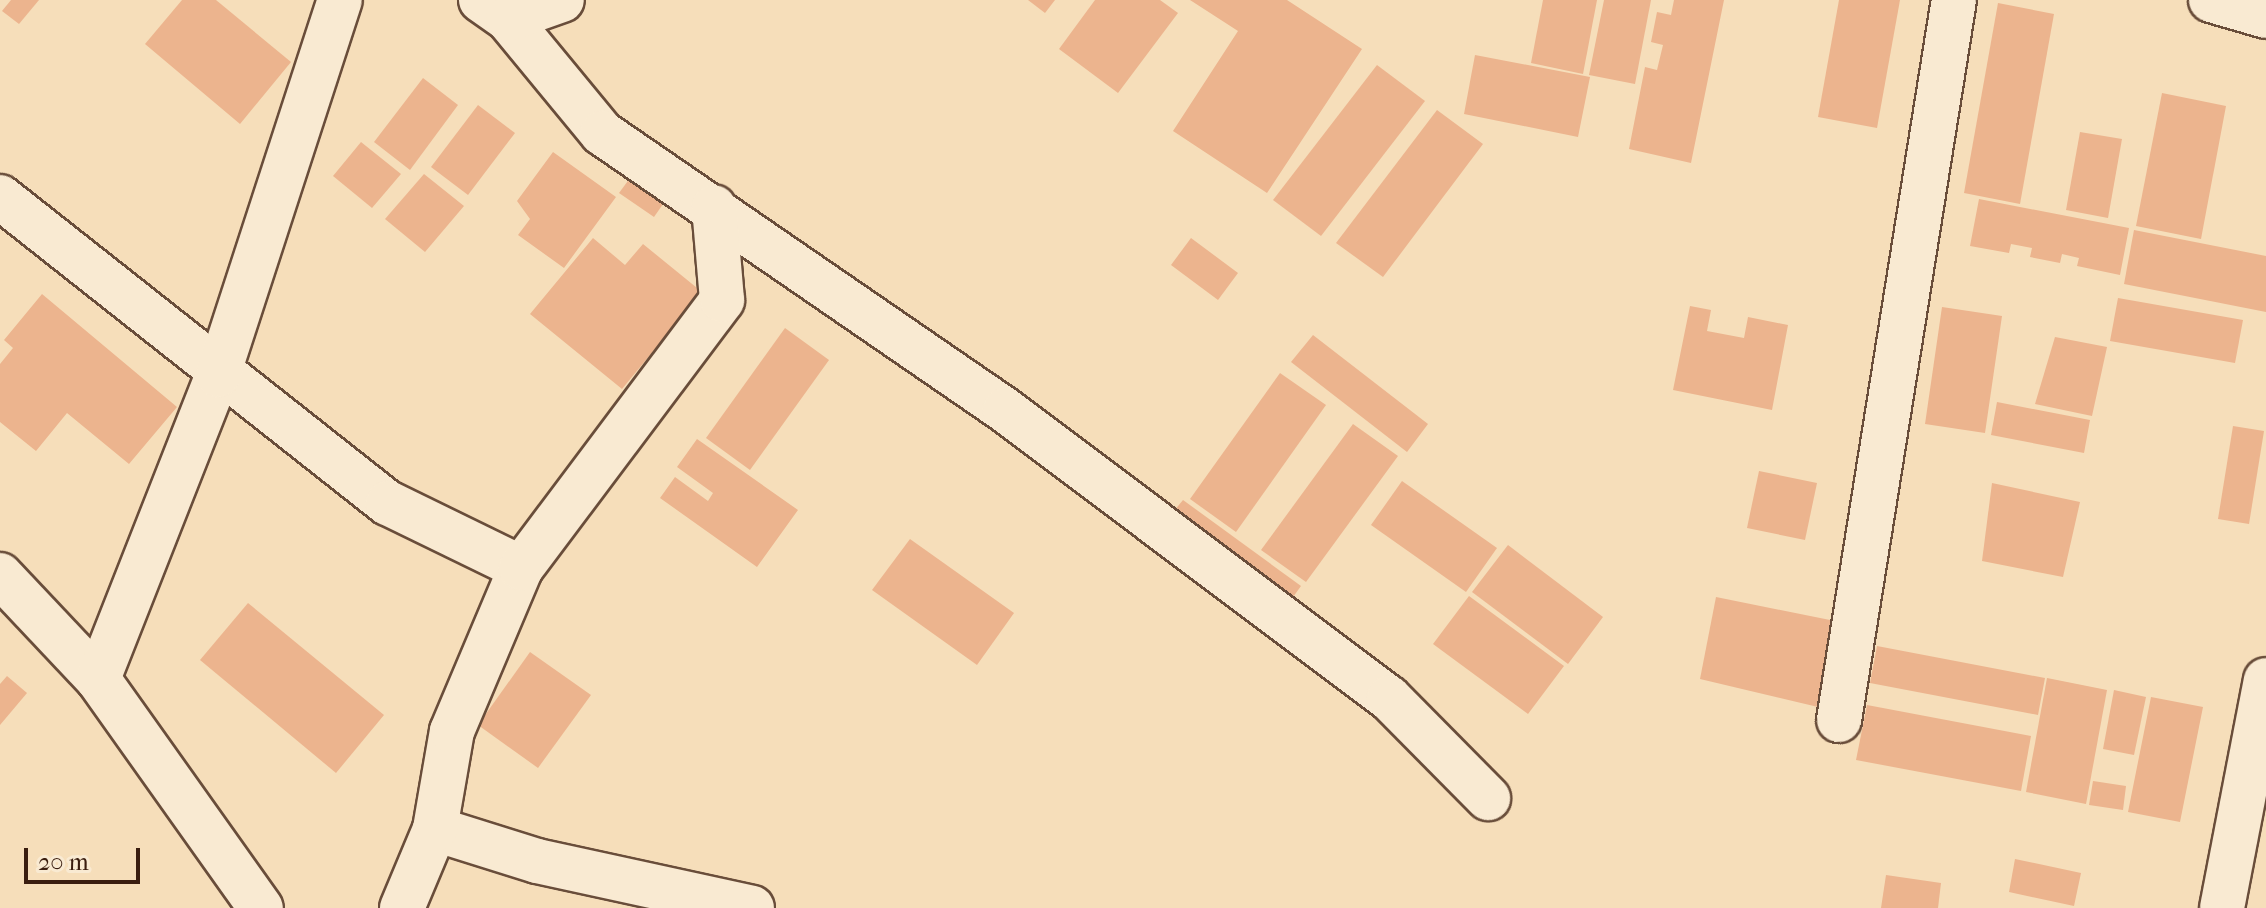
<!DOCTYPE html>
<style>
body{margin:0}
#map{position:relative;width:2266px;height:908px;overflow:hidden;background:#f6deba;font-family:"IM FELL French Canon",serif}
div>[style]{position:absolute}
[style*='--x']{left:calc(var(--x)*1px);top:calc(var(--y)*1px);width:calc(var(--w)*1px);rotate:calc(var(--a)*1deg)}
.building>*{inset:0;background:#ecb48e}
.roads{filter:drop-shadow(2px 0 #694d3a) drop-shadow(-2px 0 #694d3a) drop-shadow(0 2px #694d3a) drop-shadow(0 -2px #694d3a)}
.minor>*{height:44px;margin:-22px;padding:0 22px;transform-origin:22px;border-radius:22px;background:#f9ead2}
span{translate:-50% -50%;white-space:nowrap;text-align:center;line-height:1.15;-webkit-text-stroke:8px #f9ead2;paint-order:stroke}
.scale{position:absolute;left:24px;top:848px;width:116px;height:36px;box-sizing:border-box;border:4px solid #3a1d0f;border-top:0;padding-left:10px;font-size:24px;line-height:28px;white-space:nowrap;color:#3a1d0f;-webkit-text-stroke:6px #f9ead2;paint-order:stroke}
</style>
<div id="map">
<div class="building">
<div style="clip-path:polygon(11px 0,39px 0,19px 24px,2px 11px)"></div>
<div style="clip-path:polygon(182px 0,216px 0,291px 62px,240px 124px,145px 44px)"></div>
<div style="clip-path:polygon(1028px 0,1055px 0,1045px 13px)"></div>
<div style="clip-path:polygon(1095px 0,1160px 0,1178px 13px,1118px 93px,1059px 49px)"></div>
<div style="clip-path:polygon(1190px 0,1287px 0,1362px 49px,1267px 193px,1173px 131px,1238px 31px)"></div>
<div style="clip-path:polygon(1543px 0,1597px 0,1583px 74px,1531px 63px)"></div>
<div style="clip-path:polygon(1604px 0,1651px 0,1635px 84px,1589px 75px)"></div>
<div style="clip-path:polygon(1674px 0,1724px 0,1691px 163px,1629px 149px,1645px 67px,1657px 70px,1663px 45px,1651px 42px,1657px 12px,1671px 15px)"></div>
<div style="clip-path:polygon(1839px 0,1900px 0,1877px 128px,1818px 117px)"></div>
<div style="clip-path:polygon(1998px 3px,2054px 14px,2020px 204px,1964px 193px)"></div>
<div style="clip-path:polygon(1475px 55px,1590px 77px,1578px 137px,1464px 114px)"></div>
<div style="clip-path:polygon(1377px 65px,1425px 101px,1321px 236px,1273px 200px)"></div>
<div style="clip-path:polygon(423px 78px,458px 105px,410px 170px,374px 142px)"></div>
<div style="clip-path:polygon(2162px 93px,2226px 106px,2201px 239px,2136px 226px)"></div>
<div style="clip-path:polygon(478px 105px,515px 133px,468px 195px,431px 167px)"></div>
<div style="clip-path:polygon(1437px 110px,1483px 144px,1383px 277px,1336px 243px)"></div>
<div style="clip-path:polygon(2080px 132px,2122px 139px,2108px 218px,2066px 210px)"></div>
<div style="clip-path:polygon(361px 142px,401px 174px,372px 208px,333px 176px)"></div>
<div style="clip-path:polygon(553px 152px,616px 197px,564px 268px,518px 235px,530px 219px,517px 201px)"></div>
<div style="clip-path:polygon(636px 170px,670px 194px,654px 217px,619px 193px)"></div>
<div style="clip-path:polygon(424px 174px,464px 206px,425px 252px,385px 219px)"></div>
<div style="clip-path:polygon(1979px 199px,2129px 228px,2120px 275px,2077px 266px,2079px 258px,2062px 254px,2060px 263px,2030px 257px,2032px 248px,2011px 244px,2009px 253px,1970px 246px)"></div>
<div style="clip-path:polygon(2134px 230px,2266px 256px,2266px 312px,2124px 284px)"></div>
<div style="clip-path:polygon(593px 238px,625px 265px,643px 244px,702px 292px,622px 389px,530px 314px)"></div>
<div style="clip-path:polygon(1191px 238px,1238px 273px,1218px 300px,1171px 265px)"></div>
<div style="clip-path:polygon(42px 294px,177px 407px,129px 464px,67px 413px,36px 451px,0 422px,0 364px,13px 348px,4px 340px)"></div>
<div style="clip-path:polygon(2118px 298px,2243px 320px,2235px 363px,2110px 341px)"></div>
<div style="clip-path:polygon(1690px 306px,1711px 310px,1707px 331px,1744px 338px,1748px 317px,1788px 325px,1772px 410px,1673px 390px)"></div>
<div style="clip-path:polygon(1942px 307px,2002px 316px,1985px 433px,1925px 424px)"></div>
<div style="clip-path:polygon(785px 328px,829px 360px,750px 470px,706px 438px)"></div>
<div style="clip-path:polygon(1313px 335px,1428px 424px,1407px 452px,1291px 362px)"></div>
<div style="clip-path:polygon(2055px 337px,2107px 347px,2092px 416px,2035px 404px)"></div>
<div style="clip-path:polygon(1280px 373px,1326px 405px,1236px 532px,1190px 499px)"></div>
<div style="clip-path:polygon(1997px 402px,2090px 420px,2084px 453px,1991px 435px)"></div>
<div style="clip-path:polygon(1353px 424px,1398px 456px,1306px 582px,1261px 550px)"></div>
<div style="clip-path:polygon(2233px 426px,2264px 431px,2249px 524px,2218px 519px)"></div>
<div style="clip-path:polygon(697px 439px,798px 510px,757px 567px,660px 498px,675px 477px,708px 501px,713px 493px,677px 467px)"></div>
<div style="clip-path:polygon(1759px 471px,1817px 483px,1805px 540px,1747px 528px)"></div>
<div style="clip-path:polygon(1402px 481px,1497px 548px,1466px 592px,1371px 525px)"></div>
<div style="clip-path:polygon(1992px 483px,2080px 502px,2063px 577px,1982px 561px)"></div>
<div style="clip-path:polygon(1183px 500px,1301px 586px,1288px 604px,1169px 517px)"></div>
<div style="clip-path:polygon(910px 539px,1014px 613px,977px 665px,872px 590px)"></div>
<div style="clip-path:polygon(1508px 545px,1603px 617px,1568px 664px,1472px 592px)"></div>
<div style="clip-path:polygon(1469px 596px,1564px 666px,1528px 714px,1433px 644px)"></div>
<div style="clip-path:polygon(1716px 597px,1835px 621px,1818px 707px,1700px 679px)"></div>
<div style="clip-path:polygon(248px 603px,384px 715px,336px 773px,200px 660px)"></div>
<div style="clip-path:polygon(1877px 646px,2045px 678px,2038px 715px,1870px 683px)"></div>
<div style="clip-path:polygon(530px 652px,591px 695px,538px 768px,478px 725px)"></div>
<div style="clip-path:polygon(7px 676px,27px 693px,0 725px,0 684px)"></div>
<div style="clip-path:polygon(2047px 678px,2107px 690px,2086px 804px,2026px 792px)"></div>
<div style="clip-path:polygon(2114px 690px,2146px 697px,2134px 755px,2103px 749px)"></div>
<div style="clip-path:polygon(2151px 697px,2203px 707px,2180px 822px,2128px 812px)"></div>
<div style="clip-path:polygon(1867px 705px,2031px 736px,2021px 791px,1856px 760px)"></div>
<div style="clip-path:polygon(2093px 781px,2126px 786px,2123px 810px,2089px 805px)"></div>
<div style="clip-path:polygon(2015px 859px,2081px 873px,2074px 906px,2009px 892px)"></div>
<div style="clip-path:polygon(1886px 875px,1941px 883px,1938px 908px,1881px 908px)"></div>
</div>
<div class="roads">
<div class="minor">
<div style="--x:481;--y:0;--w:33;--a:35"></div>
<div style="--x:508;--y:19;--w:148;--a:50.5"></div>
<div style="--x:602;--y:133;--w:489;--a:34.5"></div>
<div style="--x:1005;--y:410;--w:480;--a:36.9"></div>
<div style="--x:1389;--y:698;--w:141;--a:45.3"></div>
<div style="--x:2211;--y:0;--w:57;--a:16.2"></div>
<div style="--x:508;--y:19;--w:57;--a:-19.4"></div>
<div style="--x:0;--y:197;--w:494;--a:38.3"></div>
<div style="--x:388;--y:503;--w:148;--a:26"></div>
<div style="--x:0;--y:575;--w:143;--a:46.7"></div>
<div style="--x:98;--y:679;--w:281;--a:54.6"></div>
<div style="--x:98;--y:679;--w:327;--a:-68.5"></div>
<div style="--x:218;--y:375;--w:394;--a:-72"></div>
<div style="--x:1839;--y:720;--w:729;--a:-80.93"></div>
<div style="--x:435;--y:829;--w:107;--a:17.4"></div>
<div style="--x:537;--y:861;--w:220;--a:12.3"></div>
<div style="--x:402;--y:908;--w:86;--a:-67.3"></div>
<div style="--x:435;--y:829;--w:99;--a:-80.2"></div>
<div style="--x:452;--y:731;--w:177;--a:-67.1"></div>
<div style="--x:521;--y:568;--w:335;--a:-53.1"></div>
<div style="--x:722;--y:300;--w:93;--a:-94.9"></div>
<div style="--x:2222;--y:908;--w:232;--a:-79.1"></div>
</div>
</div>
<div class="scale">20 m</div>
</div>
